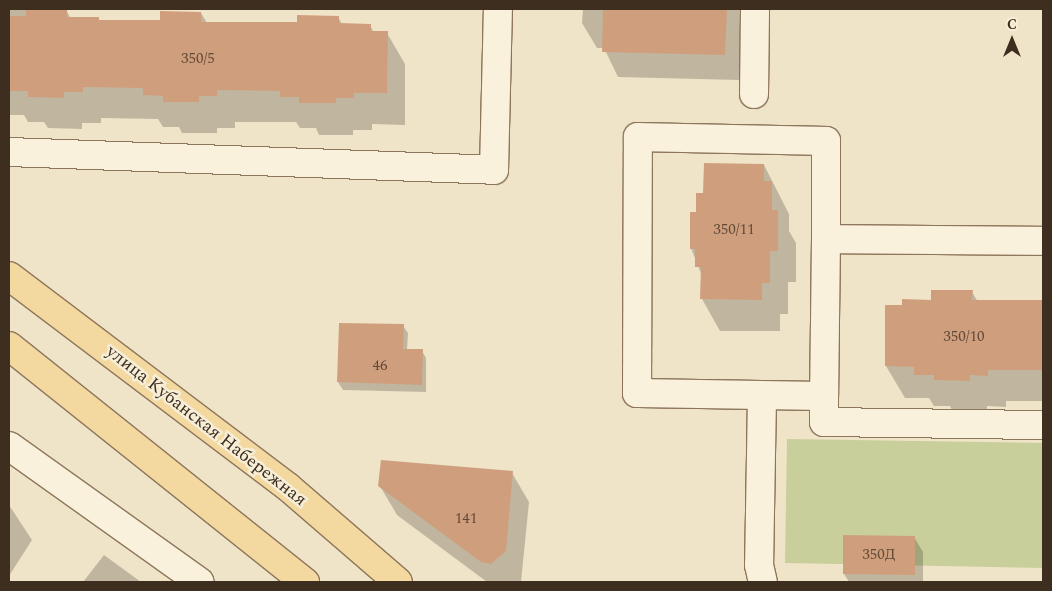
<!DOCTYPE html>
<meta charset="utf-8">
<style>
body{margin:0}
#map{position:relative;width:1052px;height:591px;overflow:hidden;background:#f0e4c8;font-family:Spectral,serif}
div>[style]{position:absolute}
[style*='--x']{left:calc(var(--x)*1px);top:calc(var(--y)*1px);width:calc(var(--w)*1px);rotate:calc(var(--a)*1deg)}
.green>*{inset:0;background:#c9cf9b}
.shadow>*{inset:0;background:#0003}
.building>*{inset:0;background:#cf9f7d}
.roads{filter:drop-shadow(1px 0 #8d765c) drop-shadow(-1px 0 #8d765c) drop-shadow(0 1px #8d765c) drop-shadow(0 -1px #8d765c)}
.minor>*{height:28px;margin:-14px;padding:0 14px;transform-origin:14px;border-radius:14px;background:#faf1dc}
.major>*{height:28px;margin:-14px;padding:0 14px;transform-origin:14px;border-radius:14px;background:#f3d9a0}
span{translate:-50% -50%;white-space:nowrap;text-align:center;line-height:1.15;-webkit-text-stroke:5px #f7eed8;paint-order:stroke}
.number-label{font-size:15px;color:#624a37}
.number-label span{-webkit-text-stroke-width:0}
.street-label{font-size:18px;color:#3d2e20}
.frame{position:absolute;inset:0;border:10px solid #3d2e20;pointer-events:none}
.north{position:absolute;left:987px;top:15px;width:50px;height:50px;-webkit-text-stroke:4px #f7eed8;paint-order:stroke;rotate:0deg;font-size:14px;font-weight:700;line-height:20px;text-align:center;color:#3d2e20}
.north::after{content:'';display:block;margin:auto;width:18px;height:22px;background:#3d2e20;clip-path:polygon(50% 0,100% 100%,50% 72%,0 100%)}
</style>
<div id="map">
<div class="green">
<div style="clip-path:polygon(787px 439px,1043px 443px,1043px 568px,785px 563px)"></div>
</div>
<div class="shadow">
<div style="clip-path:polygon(9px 9px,66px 10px,71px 19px,98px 19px,100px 21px,161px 21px,201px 13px,207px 23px,298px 23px,338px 17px,342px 24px,370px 25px,374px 33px,387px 33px,405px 64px,405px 125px,372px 124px,372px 130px,353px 130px,353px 135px,319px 135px,316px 128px,300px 128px,296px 122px,235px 122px,235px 128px,217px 128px,217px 133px,182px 133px,179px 127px,163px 127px,158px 119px,101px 118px,101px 123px,82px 123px,82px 129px,48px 128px,44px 122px,28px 122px,24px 115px,9px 115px)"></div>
<div style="clip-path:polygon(583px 9px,741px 9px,739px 80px,618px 77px,604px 48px,597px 48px,582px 23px)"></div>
<div style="clip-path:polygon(764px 165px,789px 214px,789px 231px,796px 243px,796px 282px,788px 282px,788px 314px,780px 314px,780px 331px,720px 331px,702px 299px,702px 276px,691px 248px,697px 214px,704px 195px)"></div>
<div style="clip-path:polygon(972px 292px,978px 302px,1043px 302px,1043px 401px,1006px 401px,1006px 407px,987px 406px,987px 412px,953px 412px,950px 406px,934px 406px,929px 398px,905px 398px,886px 366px,903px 306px)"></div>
<div style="clip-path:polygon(403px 326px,408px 333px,407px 350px,422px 351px,426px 358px,426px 392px,343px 390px,338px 382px)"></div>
<div style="clip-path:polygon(512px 473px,529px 502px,521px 582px,487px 582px,397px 515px,380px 486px)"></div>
<div style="clip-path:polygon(9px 505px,32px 540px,9px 576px)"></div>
<div style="clip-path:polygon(914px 537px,923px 552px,923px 582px,849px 582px,844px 574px)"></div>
<div style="clip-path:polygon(104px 555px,141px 582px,83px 582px)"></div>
</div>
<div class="building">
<div style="clip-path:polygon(26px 9px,67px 9px,67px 17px,99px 17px,99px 20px,160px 20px,160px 11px,201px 12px,201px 22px,297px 22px,297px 15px,339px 16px,339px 23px,371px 24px,371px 31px,388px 31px,387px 93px,354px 93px,354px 98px,336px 98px,336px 103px,299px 103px,299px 97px,280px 97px,280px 91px,217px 90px,217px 96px,199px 96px,199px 102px,163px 102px,163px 96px,143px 95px,143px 88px,83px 87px,83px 92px,64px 92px,64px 98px,28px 97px,28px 91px,9px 91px,9px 16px,26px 16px)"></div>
<div style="clip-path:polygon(603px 9px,727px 9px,725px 55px,602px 52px)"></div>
<div style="clip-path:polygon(704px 163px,764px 164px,764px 181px,772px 181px,772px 210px,778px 210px,778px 251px,770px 251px,770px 283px,762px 283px,762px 300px,700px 299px,701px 267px,695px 267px,695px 249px,690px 249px,690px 212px,696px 212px,696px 193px,703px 193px)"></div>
<div style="clip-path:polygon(931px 290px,973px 290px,972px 300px,1043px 300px,1043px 370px,988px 370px,988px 376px,970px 375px,970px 381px,934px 380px,934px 375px,914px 375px,914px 367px,885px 366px,885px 305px,902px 305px,902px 299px,931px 300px)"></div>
<div style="clip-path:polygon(339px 323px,404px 324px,403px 349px,423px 349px,422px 385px,337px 382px)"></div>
<div style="clip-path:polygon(381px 460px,513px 471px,506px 551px,491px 564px,481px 562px,378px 486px)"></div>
<div style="clip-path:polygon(843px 535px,915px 536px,915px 575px,843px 574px)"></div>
</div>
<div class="roads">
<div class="minor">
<div style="--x:754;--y:94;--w:85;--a:-89.3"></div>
<div style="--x:9;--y:152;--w:485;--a:2.1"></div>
<div style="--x:494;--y:170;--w:161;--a:-88.6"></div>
<div style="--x:826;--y:239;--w:217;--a:0.5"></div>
<div style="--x:824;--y:396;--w:187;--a:-179.1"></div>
<div style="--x:637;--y:393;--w:256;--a:-89.8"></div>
<div style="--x:638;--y:137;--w:188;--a:1.2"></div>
<div style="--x:826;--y:141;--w:98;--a:90"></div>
<div style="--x:826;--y:239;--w:157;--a:90.7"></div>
<div style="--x:824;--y:396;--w:26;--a:90"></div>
<div style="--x:824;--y:422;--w:219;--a:0.8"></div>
<div style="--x:762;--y:397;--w:168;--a:91"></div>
<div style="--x:759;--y:565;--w:17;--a:77"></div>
<div style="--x:9;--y:446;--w:234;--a:35.5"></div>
</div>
<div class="major">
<div style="--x:9;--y:276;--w:350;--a:37.1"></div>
<div style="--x:288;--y:487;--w:145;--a:40.8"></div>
<div style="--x:9;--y:346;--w:379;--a:38.6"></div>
</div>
</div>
<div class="number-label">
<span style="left:198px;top:59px">350/5</span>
<span style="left:734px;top:230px">350/11</span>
<span style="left:964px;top:337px">350/10</span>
<span style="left:380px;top:366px">46</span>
<span style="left:466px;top:519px">141</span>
<span style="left:879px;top:555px">350Д</span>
</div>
<div class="street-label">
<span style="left:206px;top:426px;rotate:38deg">улица Кубанская Набережная</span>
</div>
<div class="frame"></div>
<div class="north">С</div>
</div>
